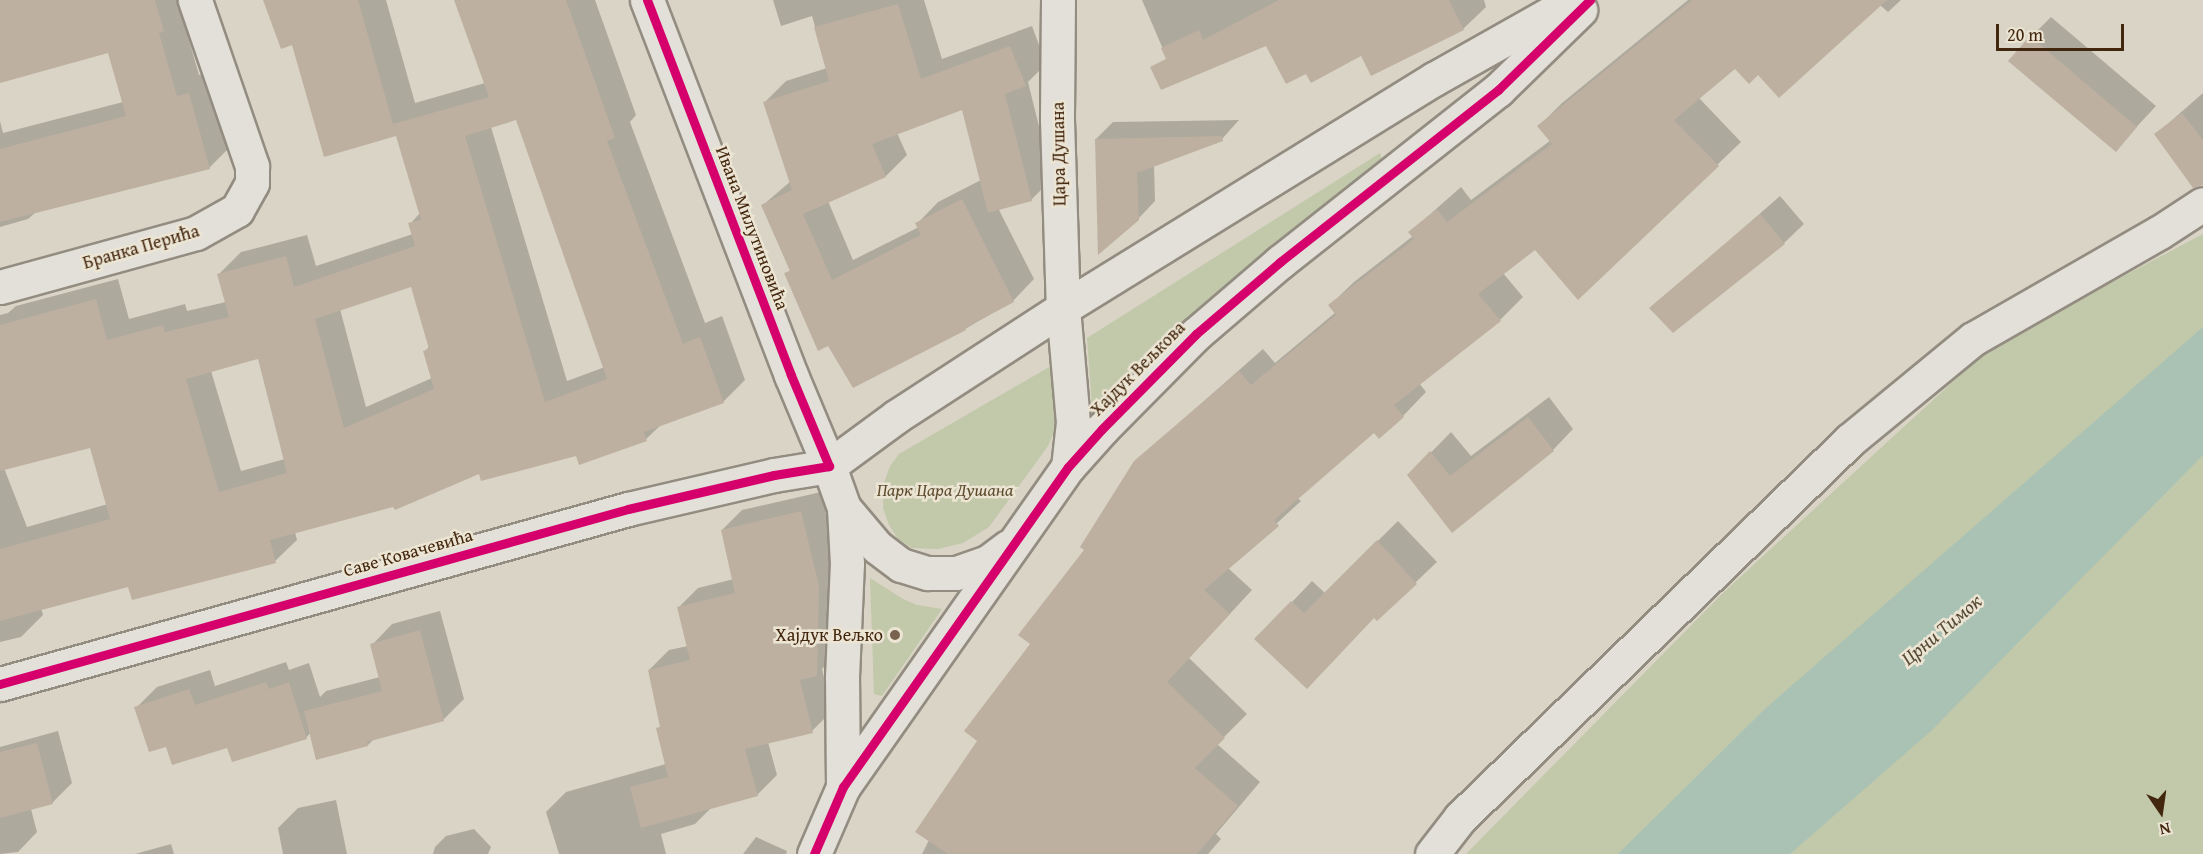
<!DOCTYPE html>
<meta charset="utf-8">
<style>
body{margin:0}
#map{position:relative;width:2203px;height:854px;overflow:hidden;background:#d9d4c5;font-family:"Gentium Book Plus",serif}
div>[style]{position:absolute}
[style*='--x']{left:calc(var(--x)*1px);top:calc(var(--y)*1px);width:calc(var(--w)*1px);rotate:calc(var(--a)*1deg)}
.green>*{inset:0;background:#c2c8aa}
.water>*{inset:0;background:#a9c2b4}
.shadow>*{inset:0;background:#0003}
.building>*{inset:0;background:#beb0a1}
.roads{filter:drop-shadow(2px 0 #938c81) drop-shadow(-2px 0 #938c81) drop-shadow(0 2px #938c81) drop-shadow(0 -2px #938c81)}
.street>*{height:33px;margin:-16.5px;padding:0 16.5px;transform-origin:16.5px;border-radius:16.5px;background:#e2e0d9}
.secondary>*{height:33px;margin:-16.5px;padding:0 16.5px;transform-origin:16.5px;border-radius:16.5px;background:#e2e0d9}
.cycleway>*{height:9px;margin:-4.5px;padding:0 4.5px;transform-origin:4.5px;border-radius:4.5px;background:#d6006c}
.dots>*{width:16px;height:16px;translate:-50% -50%;box-sizing:border-box;border:3px solid #ece5d4;border-radius:50%}
span{translate:-50% -50%;white-space:nowrap;text-align:center;line-height:1.15;-webkit-text-stroke:5px #ece5d4;paint-order:stroke}
.street-label{font-size:18px;color:#43260e}
.park-label{font-size:18px;color:#5e4c2f;font-style:italic}
.poi-label{font-size:18px;color:#43260e}
.right{translate:-100% -50%;text-align:right}
.water-label{font-size:20px;color:#584b36;font-style:italic}
.north{position:absolute;left:2131px;top:782px;width:60px;height:60px;-webkit-text-stroke:4px #ece5d4;paint-order:stroke;rotate:167deg;font-size:16px;font-weight:700;line-height:24px;text-align:center;color:#43260e}
.north::after{content:'';display:block;margin:auto;width:21px;height:27px;background:#43260e;clip-path:polygon(50% 0,100% 100%,50% 72%,0 100%)}
.scale{position:absolute;left:1996px;top:24px;width:128px;height:27px;box-sizing:border-box;border:3px solid #43260e;border-top:0;padding-left:8px;font-size:18px;line-height:21px;white-space:nowrap;color:#43260e;-webkit-text-stroke:4px #ece5d4;paint-order:stroke}
</style>
<div id="map">
<div class="green">
<div style="clip-path:polygon(1380px 153px,1383px 163px,1092px 406px,1087px 338px)"></div>
<div style="clip-path:polygon(2203px 234px,2203px 854px,1466px 854px,1724px 592px,1993px 345px)"></div>
<div style="clip-path:polygon(1051px 366px,1055px 430px,1048px 446px,989px 527px,963px 543px,938px 549px,912px 548px,898px 539px,889px 525px,883px 508px,884px 483px,890px 466px,899px 454px)"></div>
<div style="clip-path:polygon(870px 578px,903px 599px,917px 605px,942px 609px,882px 696px,874px 694px)"></div>
</div>
<div class="water">
<div style="clip-path:polygon(2203px 327px,2203px 455px,1931px 731px,1790px 854px,1618px 854px,1766px 708px)"></div>
</div>
<div class="shadow">
<div style="clip-path:polygon(0 0,183px 0,185px 8px,181px 12px,199px 75px,211px 72px,231px 146px,209px 168px,36px 212px,28px 219px,0 227px,0 121px,3px 133px,123px 102px,109px 51px,0 82px)"></div>
<div style="clip-path:polygon(evenodd,265px 0,386px 0,415px 103px,485px 83px,456px 0,595px 0,636px 115px,630px 122px,705px 323px,722px 316px,745px 380px,723px 402px,662px 424px,646px 439px,480px 472px,394px 506px,295px 532px,297px 540px,275px 561px,130px 585px,41px 608px,43px 615px,21px 637px,0 642px,0 315px,8px 313px,16px 306px,118px 279px,129px 319px,185px 304px,187px 311px,226px 302px,219px 274px,241px 252px,307px 235px,316px 266px,413px 234px,410px 224px,420px 213px,397px 134px,293px 43px,265px 0,517px 118px,605px 367px,567px 381px,491px 127px,517px 118px,265px 0,412px 285px,430px 346px,425px 351px,432px 378px,366px 407px,340px 309px,412px 285px,265px 0,259px 358px,285px 459px,241px 471px,211px 371px,259px 358px,265px 0,91px 447px,108px 504px,27px 527px,4px 468px,91px 447px)"></div>
<div style="clip-path:polygon(evenodd,773px 0,924px 0,942px 59px,1032px 26px,1046px 64px,1028px 82px,1052px 179px,1031px 200px,998px 208px,1034px 279px,1013px 301px,965px 329px,786px 274px,791px 269px,763px 205px,791px 181px,765px 102px,786px 81px,827px 68px,812px 16px,781px 26px,773px 0,963px 108px,981px 180px,938px 202px,917px 224px,919px 227px,853px 260px,828px 201px,886px 176px,907px 155px,897px 133px,963px 108px)"></div>
<div style="clip-path:polygon(1142px 0,1484px 0,1486px 7px,1463px 29px,1362px 54px,1307px 72px,1266px 44px,1177px 82px)"></div>
<div style="clip-path:polygon(1688px 0,1901px 0,1888px 12px,1880px 5px,1758px 73px,1736px 67px,1699px 98px,1741px 142px,1717px 165px,1535px 248px,1503px 273px,1523px 297px,1500px 320px,1419px 383px,1426px 392px,1403px 416px,1374px 431px,1297px 498px,1301px 501px,1228px 568px,1252px 590px,1189px 658px,1247px 714px,1217px 744px,1260px 782px,1216px 834px,1221px 839px,1208px 854px,922px 854px,979px 740px,1135px 462px,1263px 349px,1275px 363px,1336px 312px,1330px 305px,1354px 282px,1413px 236px,1410px 232px,1461px 187px,1471px 200px,1551px 140px,1539px 126px,1562px 103px)"></div>
<div style="clip-path:polygon(2051px 17px,2156px 106px,2115px 150px,2031px 37px)"></div>
<div style="clip-path:polygon(2203px 93px,2203px 168px,2155px 135px)"></div>
<div style="clip-path:polygon(1239px 120px,1222px 139px,1154px 165px,1155px 201px,1138px 219px,1096px 139px,1113px 122px)"></div>
<div style="clip-path:polygon(1780px 196px,1804px 224px,1784px 243px,1652px 308px)"></div>
<div style="clip-path:polygon(1549px 397px,1573px 429px,1553px 450px,1453px 531px,1409px 475px,1451px 432px,1471px 456px)"></div>
<div style="clip-path:polygon(821px 492px,838px 566px,836px 654px,822px 669px,832px 711px,812px 731px,768px 742px,777px 775px,757px 795px,712px 807px,695px 824px,661px 834px,666px 854px,559px 854px,546px 812px,566px 792px,666px 764px,658px 729px,661px 725px,649px 670px,669px 650px,688px 646px,678px 608px,698px 588px,734px 579px,722px 530px,742px 510px)"></div>
<div style="clip-path:polygon(1398px 521px,1437px 562px,1377px 619px,1374px 617px,1328px 666px,1292px 602px,1312px 581px,1325px 593px)"></div>
<div style="clip-path:polygon(440px 611px,464px 699px,444px 719px,374px 739px,368px 745px,311px 732px,306px 738px,228px 746px,167px 745px,136px 708px,157px 687px,210px 670px,215px 686px,286px 662px,289px 670px,309px 663px,320px 697px,326px 691px,380px 677px,372px 645px,392px 624px)"></div>
<div style="clip-path:polygon(58px 731px,72px 783px,52px 803px,31px 809px,37px 832px,18px 852px,0 854px,0 747px)"></div>
<div style="clip-path:polygon(336px 800px,347px 854px,283px 854px,278px 828px,298px 808px)"></div>
<div style="clip-path:polygon(474px 829px,491px 847px,488px 854px,433px 854px,435px 847px,446px 836px)"></div>
<div style="clip-path:polygon(756px 837px,787px 851px,786px 854px,743px 854px)"></div>
<div style="clip-path:polygon(171px 844px,174px 854px,135px 854px)"></div>
</div>
<div class="building">
<div style="clip-path:polygon(0 0,155px 0,164px 31px,159px 33px,177px 96px,189px 93px,210px 169px,0 222px,0 149px,126px 116px,108px 53px,0 83px)"></div>
<div style="clip-path:polygon(evenodd,263px 0,358px 0,393px 124px,489px 97px,454px 0,566px 0,615px 138px,607px 141px,683px 344px,700px 337px,724px 403px,644px 432px,647px 441px,579px 465px,576px 456px,481px 481px,479px 474px,395px 510px,393px 507px,270px 540px,276px 563px,132px 600px,128px 587px,0 621px,0 549px,110px 519px,90px 448px,0 471px,0 325px,96px 299px,107px 340px,163px 325px,165px 332px,229px 317px,217px 274px,286px 256px,294px 287px,415px 246px,408px 223px,421px 220px,396px 136px,324px 157px,292px 45px,281px 49px,263px 0,516px 120px,607px 379px,545px 402px,465px 136px,516px 120px,263px 0,411px 287px,429px 349px,423px 351px,434px 389px,344px 428px,315px 319px,411px 287px,263px 0,258px 359px,287px 473px,219px 492px,186px 379px,258px 359px)"></div>
<div style="clip-path:polygon(1279px 0,1449px 0,1464px 30px,1371px 76px,1361px 56px,1311px 83px,1306px 74px,1286px 84px,1266px 46px,1161px 90px,1150px 67px,1166px 59px,1161px 48px,1199px 30px,1203px 40px)"></div>
<div style="clip-path:polygon(1692px 0,1887px 0,1779px 98px,1758px 75px,1749px 84px,1735px 69px,1674px 120px,1719px 166px,1578px 300px,1535px 250px,1478px 294px,1501px 321px,1394px 405px,1404px 417px,1379px 439px,1374px 433px,1274px 520px,1279px 526px,1204px 590px,1230px 614px,1167px 682px,1225px 738px,1195px 768px,1238px 806px,1197px 854px,948px 854px,915px 832px,977px 741px,964px 731px,1030px 644px,1018px 635px,1084px 550px,1080px 547px,1134px 461px,1239px 371px,1251px 385px,1336px 315px,1328px 305px,1414px 239px,1408px 232px,1437px 209px,1447px 222px,1552px 144px,1537px 126px)"></div>
<div style="clip-path:polygon(898px 4px,921px 79px,1010px 46px,1026px 86px,1005px 94px,1032px 201px,988px 213px,962px 110px,872px 144px,886px 177px,803px 214px,832px 280px,921px 235px,915px 223px,962px 199px,1014px 302px,965px 328px,966px 330px,853px 388px,828px 346px,818px 351px,784px 273px,790px 271px,761px 205px,792px 190px,763px 102px,829px 81px,814px 27px)"></div>
<div style="clip-path:polygon(2030px 36px,2137px 127px,2116px 152px,2008px 61px)"></div>
<div style="clip-path:polygon(2182px 113px,2203px 140px,2203px 185px,2193px 188px,2154px 134px)"></div>
<div style="clip-path:polygon(1222px 136px,1223px 141px,1137px 173px,1139px 220px,1098px 255px,1095px 139px)"></div>
<div style="clip-path:polygon(1760px 214px,1785px 244px,1673px 333px,1649px 308px)"></div>
<div style="clip-path:polygon(1528px 417px,1554px 451px,1452px 533px,1407px 475px,1430px 451px,1450px 476px)"></div>
<div style="clip-path:polygon(801px 511px,819px 586px,817px 676px,800px 680px,813px 733px,745px 749px,758px 796px,641px 828px,630px 787px,668px 777px,656px 728px,660px 727px,648px 670px,690px 660px,677px 607px,735px 593px,721px 530px)"></div>
<div style="clip-path:polygon(1377px 540px,1417px 584px,1377px 621px,1374px 618px,1307px 689px,1254px 639px,1291px 601px,1304px 613px)"></div>
<div style="clip-path:polygon(420px 630px,444px 721px,367px 742px,368px 746px,316px 760px,304px 711px,382px 691px,370px 644px)"></div>
<div style="clip-path:polygon(266px 682px,269px 689px,289px 682px,307px 739px,232px 762px,227px 748px,172px 765px,166px 747px,149px 752px,134px 707px,189px 689px,195px 705px)"></div>
<div style="clip-path:polygon(37px 743px,53px 804px,0 818px,0 752px)"></div>
</div>
<div class="roads">
<div class="street">
<div style="--x:1058;--y:0;--w:120;--a:90.5"></div>
<div style="--x:1057;--y:120;--w:188;--a:88.2"></div>
<div style="--x:0;--y:287;--w:203;--a:-15.4"></div>
<div style="--x:196;--y:233;--w:47;--a:-29.3"></div>
<div style="--x:237;--y:210;--w:31;--a:-61"></div>
<div style="--x:252;--y:183;--w:17;--a:-90"></div>
<div style="--x:252;--y:166;--w:176;--a:-109"></div>
<div style="--x:0;--y:684;--w:652;--a:-15.57"></div>
<div style="--x:628;--y:509;--w:150;--a:-13.1"></div>
<div style="--x:774;--y:475;--w:56;--a:-9.3"></div>
<div style="--x:1432;--y:854;--w:46;--a:-52.1"></div>
<div style="--x:1460;--y:818;--w:543;--a:-44.1"></div>
<div style="--x:1850;--y:440;--w:159;--a:-39.4"></div>
<div style="--x:1973;--y:339;--w:215;--a:-29.8"></div>
<div style="--x:2160;--y:232;--w:51;--a:-33.1"></div>
</div>
<div class="secondary">
<div style="--x:647;--y:0;--w:402;--a:69"></div>
<div style="--x:791;--y:375;--w:99;--a:67.3"></div>
<div style="--x:1063;--y:308;--w:114;--a:85"></div>
<div style="--x:1073;--y:422;--w:45;--a:96.3"></div>
<div style="--x:844;--y:508;--w:51;--a:49.8"></div>
<div style="--x:877;--y:547;--w:30;--a:37"></div>
<div style="--x:901;--y:565;--w:28;--a:17"></div>
<div style="--x:928;--y:573;--w:28;--a:0"></div>
<div style="--x:956;--y:573;--w:34;--a:-19"></div>
<div style="--x:988;--y:562;--w:25;--a:-37"></div>
<div style="--x:843;--y:787;--w:110;--a:-90.5"></div>
<div style="--x:842;--y:677;--w:113;--a:-87.5"></div>
<div style="--x:847;--y:564;--w:56;--a:-93.1"></div>
<div style="--x:844;--y:508;--w:45;--a:-109.7"></div>
<div style="--x:829;--y:466;--w:84;--a:-36.3"></div>
<div style="--x:897;--y:416;--w:198;--a:-33"></div>
<div style="--x:1063;--y:308;--w:436;--a:-31.7"></div>
<div style="--x:1434;--y:79;--w:161;--a:-29.4"></div>
<div style="--x:814;--y:854;--w:73;--a:-66.6"></div>
<div style="--x:843;--y:787;--w:391;--a:-54.9"></div>
<div style="--x:1068;--y:467;--w:51;--a:-48.2"></div>
<div style="--x:1102;--y:429;--w:134;--a:-45.3"></div>
<div style="--x:1196;--y:334;--w:111;--a:-40.6"></div>
<div style="--x:1280;--y:262;--w:278;--a:-38.3"></div>
<div style="--x:1498;--y:90;--w:115;--a:-44.3"></div>
</div>
</div>
<div class="cycleway">
<div style="--x:0;--y:684;--w:652;--a:-15.57"></div>
<div style="--x:628;--y:509;--w:150;--a:-13.1"></div>
<div style="--x:774;--y:475;--w:56;--a:-9.3"></div>
<div style="--x:829;--y:466;--w:99;--a:-112.7"></div>
<div style="--x:791;--y:375;--w:402;--a:-111"></div>
<div style="--x:814;--y:854;--w:73;--a:-66.6"></div>
<div style="--x:843;--y:787;--w:391;--a:-54.9"></div>
<div style="--x:1068;--y:467;--w:51;--a:-48.2"></div>
<div style="--x:1102;--y:429;--w:134;--a:-45.3"></div>
<div style="--x:1196;--y:334;--w:111;--a:-40.6"></div>
<div style="--x:1280;--y:262;--w:278;--a:-38.3"></div>
<div style="--x:1498;--y:90;--w:129;--a:-44.4"></div>
</div>
<div class="dots">
<div style="left:895px;top:635px;background:#78634e"></div>
</div>
<div class="street-label">
<span style="left:1059px;top:154px;rotate:-91deg">Цара Душана</span>
<span style="left:752px;top:228px;rotate:69deg">Ивана Милутиновића</span>
<span style="left:141px;top:247px;rotate:-16deg">Бранка Перића</span>
<span style="left:1138px;top:369px;rotate:-45deg">Хајдук Вељкова</span>
<span style="left:408px;top:553px;rotate:-16deg">Саве Ковачевића</span>
</div>
<div class="park-label">
<span style="left:945px;top:490px">Парк Цара Душана</span>
</div>
<div class="poi-label">
<span class="right" style="left:883px;top:635px">Хајдук Вељко</span>
</div>
<div class="water-label">
<span style="left:1941px;top:629px;rotate:-40deg">Црни Тимок</span>
</div>
<div class="north">N</div>
<div class="scale">20 m</div>
</div>
